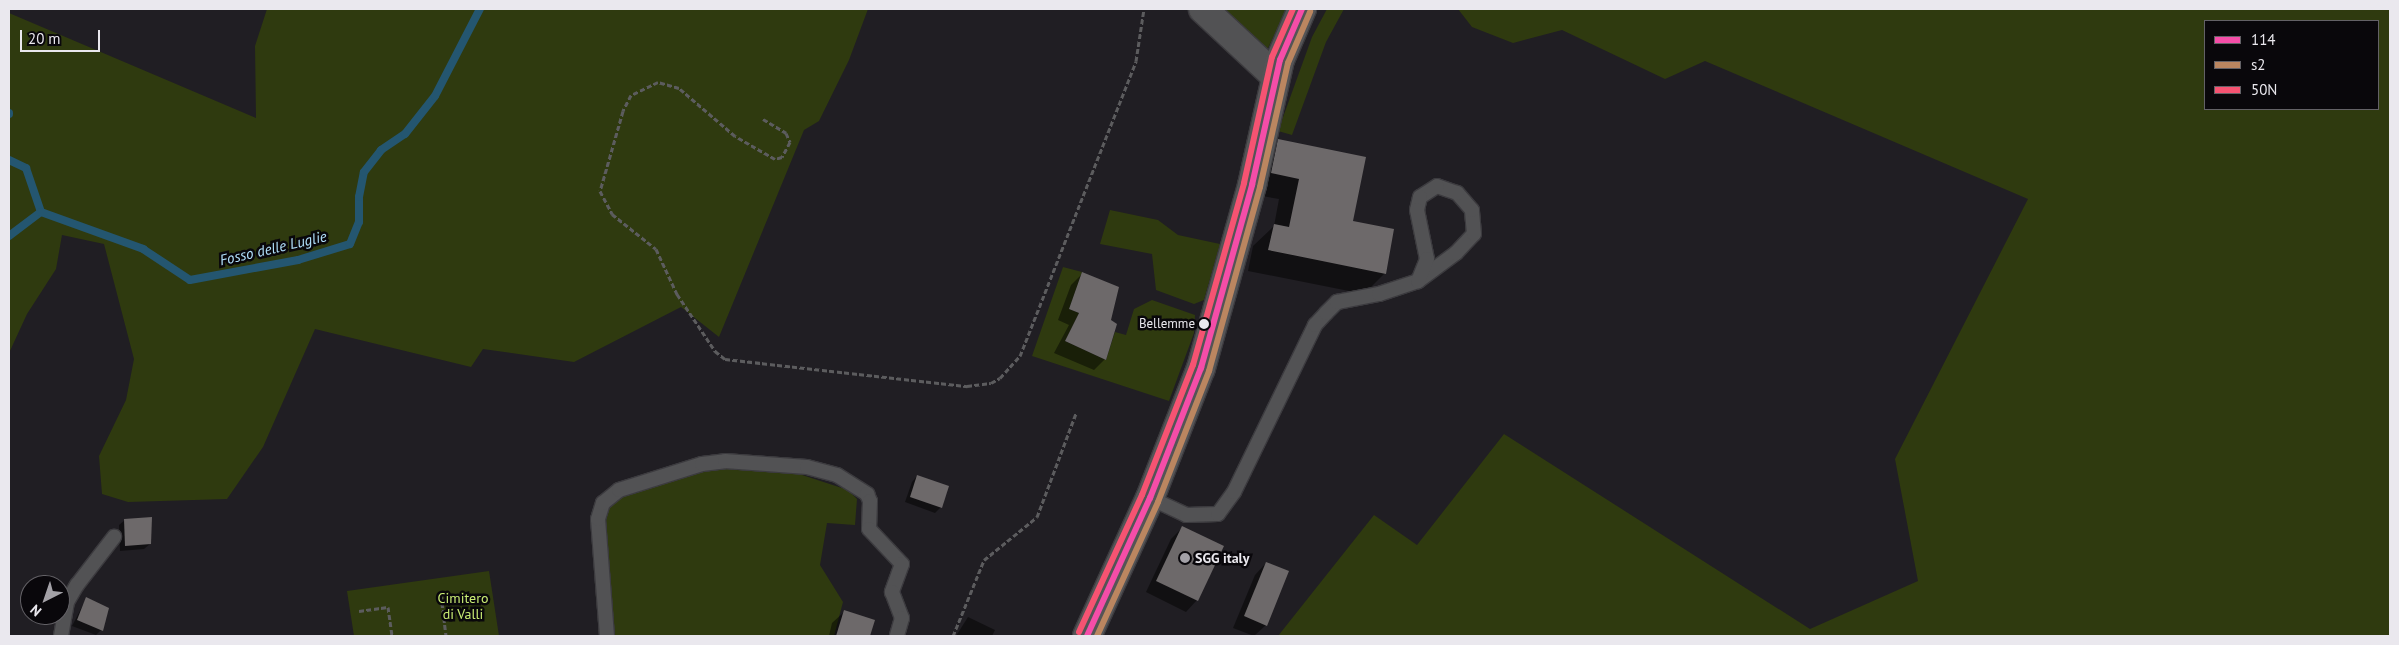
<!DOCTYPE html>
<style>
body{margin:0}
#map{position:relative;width:2399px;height:645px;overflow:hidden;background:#201e23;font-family:"PT Sans",sans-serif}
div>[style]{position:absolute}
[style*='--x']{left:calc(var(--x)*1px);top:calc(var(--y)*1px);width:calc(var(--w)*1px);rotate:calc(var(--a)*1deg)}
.green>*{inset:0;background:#2f3a0f}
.shadow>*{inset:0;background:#0007}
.stream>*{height:8px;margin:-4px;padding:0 4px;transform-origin:4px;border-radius:4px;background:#245670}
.building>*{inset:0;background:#6d696a}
.path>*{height:3px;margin-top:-1.5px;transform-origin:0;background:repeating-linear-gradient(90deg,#5c5c5e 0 5px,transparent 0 7.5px)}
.roads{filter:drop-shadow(1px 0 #3c3b3f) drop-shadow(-1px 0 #3c3b3f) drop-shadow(0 1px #3c3b3f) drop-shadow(0 -1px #3c3b3f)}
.lane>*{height:14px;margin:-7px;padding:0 7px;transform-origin:7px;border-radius:7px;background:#525254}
.street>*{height:28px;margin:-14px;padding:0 14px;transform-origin:14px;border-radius:14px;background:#525254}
.secondary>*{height:28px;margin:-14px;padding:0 14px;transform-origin:14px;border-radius:14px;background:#545456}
.bus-1>*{height:6px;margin:-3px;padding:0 3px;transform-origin:3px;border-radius:3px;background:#f54da8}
.bus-2>*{height:6px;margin:-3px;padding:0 3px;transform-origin:3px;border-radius:3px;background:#bb8660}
.bus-3>*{height:6px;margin:-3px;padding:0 3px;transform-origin:3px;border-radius:3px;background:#f65372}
.dots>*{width:14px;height:14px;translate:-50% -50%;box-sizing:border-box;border:2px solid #09070b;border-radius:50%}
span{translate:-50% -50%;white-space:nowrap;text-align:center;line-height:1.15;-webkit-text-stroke:5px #09070b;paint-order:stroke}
.bus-label{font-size:13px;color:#eae8ee}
.right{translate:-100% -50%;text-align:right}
.poi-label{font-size:14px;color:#eae8ee;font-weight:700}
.left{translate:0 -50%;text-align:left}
.park-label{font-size:14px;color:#c9ec74}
.water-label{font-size:15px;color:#b1e0fb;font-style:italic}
.frame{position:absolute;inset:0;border:10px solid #eae8ee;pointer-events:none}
.legend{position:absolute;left:2204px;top:20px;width:175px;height:90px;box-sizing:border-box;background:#09070b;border:1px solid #636166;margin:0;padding:6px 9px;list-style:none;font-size:15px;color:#eae8ee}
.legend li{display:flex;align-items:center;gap:10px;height:25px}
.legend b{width:25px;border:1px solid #636166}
.north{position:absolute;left:20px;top:575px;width:50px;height:50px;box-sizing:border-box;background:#09070b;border:1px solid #636166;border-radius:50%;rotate:221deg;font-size:14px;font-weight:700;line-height:20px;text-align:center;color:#eae8ee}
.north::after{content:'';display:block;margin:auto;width:18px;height:22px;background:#a3a1a7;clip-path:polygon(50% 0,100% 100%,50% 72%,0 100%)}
.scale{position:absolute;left:20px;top:30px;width:80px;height:22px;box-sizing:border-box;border:2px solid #eae8ee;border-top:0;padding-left:6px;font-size:15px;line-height:18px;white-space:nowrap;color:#eae8ee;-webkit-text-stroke:4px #09070b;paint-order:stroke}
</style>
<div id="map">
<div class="green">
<div style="clip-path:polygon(267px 9px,868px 9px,849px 60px,819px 121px,804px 130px,719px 337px,681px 307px,574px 362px,483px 349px,471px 367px,315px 329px,263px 447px,227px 499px,128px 502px,102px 494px,99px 456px,126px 400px,134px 359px,104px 244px,62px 235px,56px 269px,27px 314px,9px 353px,9px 13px,256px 118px,255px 46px)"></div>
<div style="clip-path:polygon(1211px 9px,1287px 9px,1264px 56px)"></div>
<div style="clip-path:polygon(1327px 9px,1344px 9px,1326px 42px,1292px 135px,1278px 131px,1312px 37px)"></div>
<div style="clip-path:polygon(evenodd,1458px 9px,2390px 9px,2390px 636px,1278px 636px,1374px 515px,1417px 545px,1504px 434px,1810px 629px,1918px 581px,1895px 459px,2028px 199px,1705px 61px,1665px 79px,1562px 30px,1513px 43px,1472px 27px,1458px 9px,2378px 21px,2378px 109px,2205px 109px,2205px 21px,2378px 21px)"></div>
<div style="clip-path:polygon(1110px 210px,1158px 220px,1178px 235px,1220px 244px,1204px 300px,1194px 304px,1156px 290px,1152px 254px,1100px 244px)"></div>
<div style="clip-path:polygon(1063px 267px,1082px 272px,1069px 309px,1079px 313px,1065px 341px,1106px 360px,1115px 332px,1126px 335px,1134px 309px,1152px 300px,1195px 315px,1194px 333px,1169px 401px,1032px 356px)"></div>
<div style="clip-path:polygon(724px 467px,796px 473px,848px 490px,857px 499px,855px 525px,827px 523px,820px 565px,843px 602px,834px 636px,613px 636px,606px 520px,610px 504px,618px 498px,703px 470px)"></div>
<div style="clip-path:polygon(489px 571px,499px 636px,354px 636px,347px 591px)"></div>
</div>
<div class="shadow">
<div style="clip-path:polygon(1279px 140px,1352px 222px,1385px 273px,1364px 294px,1248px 271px,1253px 246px,1274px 226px,1279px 199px,1251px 194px,1258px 161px)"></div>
<div style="clip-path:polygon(1082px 274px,1109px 321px,1105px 359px,1094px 370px,1054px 353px,1069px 325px,1058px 320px,1071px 285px)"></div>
<div style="clip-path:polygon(917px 476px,941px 507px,935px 513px,905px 502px,912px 482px)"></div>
<div style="clip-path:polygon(125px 520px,150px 544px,144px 549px,120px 551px,119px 525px)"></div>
<div style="clip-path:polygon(1183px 527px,1197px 600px,1186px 612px,1146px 592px,1171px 539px)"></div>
<div style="clip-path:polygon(1266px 563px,1266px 625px,1254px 636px,1233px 628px,1255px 575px)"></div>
<div style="clip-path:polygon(86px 599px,101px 630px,96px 635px,72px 626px)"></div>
<div style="clip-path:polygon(844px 612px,874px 620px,869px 636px,829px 636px,832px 623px)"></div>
<div style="clip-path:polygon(968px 617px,995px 630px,992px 636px,956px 636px)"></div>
</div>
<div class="stream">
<div style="--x:9;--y:114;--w:1;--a:-90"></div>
<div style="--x:9;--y:160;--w:19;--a:25"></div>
<div style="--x:26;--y:168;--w:46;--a:71.2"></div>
<div style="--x:9;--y:236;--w:40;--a:-37"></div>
<div style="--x:41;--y:212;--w:109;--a:19.9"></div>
<div style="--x:143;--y:249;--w:56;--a:33.4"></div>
<div style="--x:190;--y:280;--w:110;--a:-10.5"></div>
<div style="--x:298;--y:260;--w:54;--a:-17.1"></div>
<div style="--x:350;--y:244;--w:24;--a:-68"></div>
<div style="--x:359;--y:222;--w:25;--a:-90"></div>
<div style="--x:359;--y:197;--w:25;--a:-79"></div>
<div style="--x:364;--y:172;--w:28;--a:-52"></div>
<div style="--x:381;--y:150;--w:29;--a:-34"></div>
<div style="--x:405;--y:134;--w:48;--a:-51.7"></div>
<div style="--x:435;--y:96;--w:98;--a:-62.7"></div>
</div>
<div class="building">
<div style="clip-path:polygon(1278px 139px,1366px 157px,1353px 221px,1394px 229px,1386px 274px,1268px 250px,1274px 224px,1289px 227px,1299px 179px,1271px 173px)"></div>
<div style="clip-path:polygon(1082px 272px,1119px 287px,1111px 320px,1117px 324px,1106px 360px,1065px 341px,1079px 313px,1069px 309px)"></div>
<div style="clip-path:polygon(917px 475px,949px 486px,942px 508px,910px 497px)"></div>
<div style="clip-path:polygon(152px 517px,151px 544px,125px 546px,124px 519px)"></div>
<div style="clip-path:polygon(1182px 526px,1224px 546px,1198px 601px,1156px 581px)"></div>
<div style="clip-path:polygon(1266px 562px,1289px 571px,1267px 626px,1244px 616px)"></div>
<div style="clip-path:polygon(86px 597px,109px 608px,103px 631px,77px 620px)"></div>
<div style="clip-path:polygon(844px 610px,875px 620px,870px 636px,836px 636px)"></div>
</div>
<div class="path">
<div style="--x:763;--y:119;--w:27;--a:31"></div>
<div style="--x:786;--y:133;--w:10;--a:66"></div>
<div style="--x:790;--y:142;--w:17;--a:118"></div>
<div style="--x:782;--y:157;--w:7;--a:164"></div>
<div style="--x:775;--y:159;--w:46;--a:-150.1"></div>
<div style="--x:735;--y:136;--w:74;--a:-139.4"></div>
<div style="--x:679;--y:88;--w:22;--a:-164"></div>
<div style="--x:658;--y:82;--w:30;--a:154"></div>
<div style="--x:631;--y:95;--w:18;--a:117"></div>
<div style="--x:623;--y:111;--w:83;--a:106"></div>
<div style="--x:600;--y:191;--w:26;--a:62"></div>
<div style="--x:612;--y:214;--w:56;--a:38.5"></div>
<div style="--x:656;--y:249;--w:50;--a:65"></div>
<div style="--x:677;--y:294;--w:69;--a:56.3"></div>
<div style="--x:715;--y:351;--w:13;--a:39"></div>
<div style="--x:725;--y:359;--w:244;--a:6.4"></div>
<div style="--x:967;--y:386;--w:24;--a:-7"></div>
<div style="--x:991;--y:383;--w:10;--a:-29"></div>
<div style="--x:1000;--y:378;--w:30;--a:-48"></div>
<div style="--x:1020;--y:356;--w:317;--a:-68.5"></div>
<div style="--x:1136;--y:61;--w:53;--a:-81.3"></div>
<div style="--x:441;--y:595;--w:41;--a:83"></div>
<div style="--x:359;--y:611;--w:29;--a:-8"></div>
<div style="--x:388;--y:607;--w:29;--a:82"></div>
<div style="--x:953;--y:636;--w:82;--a:-67.8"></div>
<div style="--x:984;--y:560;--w:68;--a:-39.1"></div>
<div style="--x:1037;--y:517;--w:111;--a:-69.4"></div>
</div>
<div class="roads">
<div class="lane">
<div style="--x:1150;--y:498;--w:40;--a:25"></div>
<div style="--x:1186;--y:515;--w:32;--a:-2"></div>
<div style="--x:1218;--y:514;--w:27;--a:-54"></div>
<div style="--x:1234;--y:492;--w:186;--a:-64.1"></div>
<div style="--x:1315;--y:325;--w:16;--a:-47"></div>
<div style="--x:1326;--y:313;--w:16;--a:-45"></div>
<div style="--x:1337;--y:302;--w:43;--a:-10.8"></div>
<div style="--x:1379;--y:294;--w:41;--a:-18.4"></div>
<div style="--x:1418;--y:281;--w:47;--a:-36.4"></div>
<div style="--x:1456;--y:253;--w:26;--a:-47"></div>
<div style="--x:1474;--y:234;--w:24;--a:-95"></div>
<div style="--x:1472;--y:210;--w:23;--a:-131"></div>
<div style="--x:1457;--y:193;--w:21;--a:-161"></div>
<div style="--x:1437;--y:186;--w:20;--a:147"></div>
<div style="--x:1420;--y:197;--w:13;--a:103"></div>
<div style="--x:1417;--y:210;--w:50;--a:78.5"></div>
<div style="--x:1427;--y:259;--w:24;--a:112"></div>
<div style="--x:61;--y:636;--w:35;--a:-80"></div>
<div style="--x:67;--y:602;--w:20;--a:-60"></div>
<div style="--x:77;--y:585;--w:61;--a:-52.4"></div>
<div style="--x:607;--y:636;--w:117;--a:-94.4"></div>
<div style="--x:598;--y:519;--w:17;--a:-73"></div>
<div style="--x:603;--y:503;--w:21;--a:-39"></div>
<div style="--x:619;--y:490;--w:87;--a:-17.4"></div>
<div style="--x:702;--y:464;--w:23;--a:-7"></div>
<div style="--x:725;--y:461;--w:82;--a:4.2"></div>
<div style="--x:807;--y:467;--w:31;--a:15"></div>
<div style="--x:837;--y:475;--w:36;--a:32"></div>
<div style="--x:867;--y:494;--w:8;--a:67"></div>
<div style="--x:870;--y:501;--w:28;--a:92"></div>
<div style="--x:869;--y:529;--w:48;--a:46.7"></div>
<div style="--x:902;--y:564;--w:30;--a:110"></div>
<div style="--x:892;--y:592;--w:28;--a:69"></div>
<div style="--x:902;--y:618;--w:19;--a:106"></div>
</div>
<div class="street">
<div style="--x:1203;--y:9;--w:98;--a:42.9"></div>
</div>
<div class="secondary">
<div style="--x:1087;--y:636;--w:152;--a:-65.5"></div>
<div style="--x:1150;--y:498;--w:140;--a:-68.6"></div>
<div style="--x:1201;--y:368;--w:190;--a:-74.4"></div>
<div style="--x:1252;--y:185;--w:128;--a:-77.4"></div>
<div style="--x:1280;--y:60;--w:56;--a:-66.7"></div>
</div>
</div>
<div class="bus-1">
<div style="--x:1087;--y:636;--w:152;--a:-65.5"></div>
<div style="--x:1150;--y:498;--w:140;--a:-68.6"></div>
<div style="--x:1201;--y:368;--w:190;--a:-74.4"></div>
<div style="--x:1252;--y:185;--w:128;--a:-77.4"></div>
<div style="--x:1280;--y:60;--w:56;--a:-66.7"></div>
</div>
<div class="bus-2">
<div style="--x:1097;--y:636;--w:147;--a:-65.5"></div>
<div style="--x:1158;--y:502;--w:141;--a:-68.7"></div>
<div style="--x:1209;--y:371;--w:191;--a:-74.5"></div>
<div style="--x:1260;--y:187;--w:127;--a:-77.3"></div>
<div style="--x:1288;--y:63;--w:56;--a:-66.7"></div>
</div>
<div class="bus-3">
<div style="--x:1079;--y:632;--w:151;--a:-65.3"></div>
<div style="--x:1142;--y:495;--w:140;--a:-68.6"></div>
<div style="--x:1193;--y:365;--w:189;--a:-74.3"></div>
<div style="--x:1244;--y:183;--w:129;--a:-77.5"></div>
<div style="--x:1272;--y:57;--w:52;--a:-66.4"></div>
</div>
<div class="dots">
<div style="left:1204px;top:324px;background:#eae8ee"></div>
<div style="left:1185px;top:558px;background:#a3a1a7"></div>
</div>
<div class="bus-label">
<span class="right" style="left:1195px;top:324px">Bellemme</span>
</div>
<div class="poi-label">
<span class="left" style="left:1195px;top:558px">SGG italy</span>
</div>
<div class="park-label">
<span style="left:463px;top:606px">Cimitero<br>di Valli</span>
</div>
<div class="water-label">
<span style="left:273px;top:248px;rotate:-13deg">Fosso delle Luglie</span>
</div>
<div class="frame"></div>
<ul class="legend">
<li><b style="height:6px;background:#f54da8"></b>114</li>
<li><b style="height:6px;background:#bb8660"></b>s2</li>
<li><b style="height:6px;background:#f65372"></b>50N</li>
</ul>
<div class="north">N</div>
<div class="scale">20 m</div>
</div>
